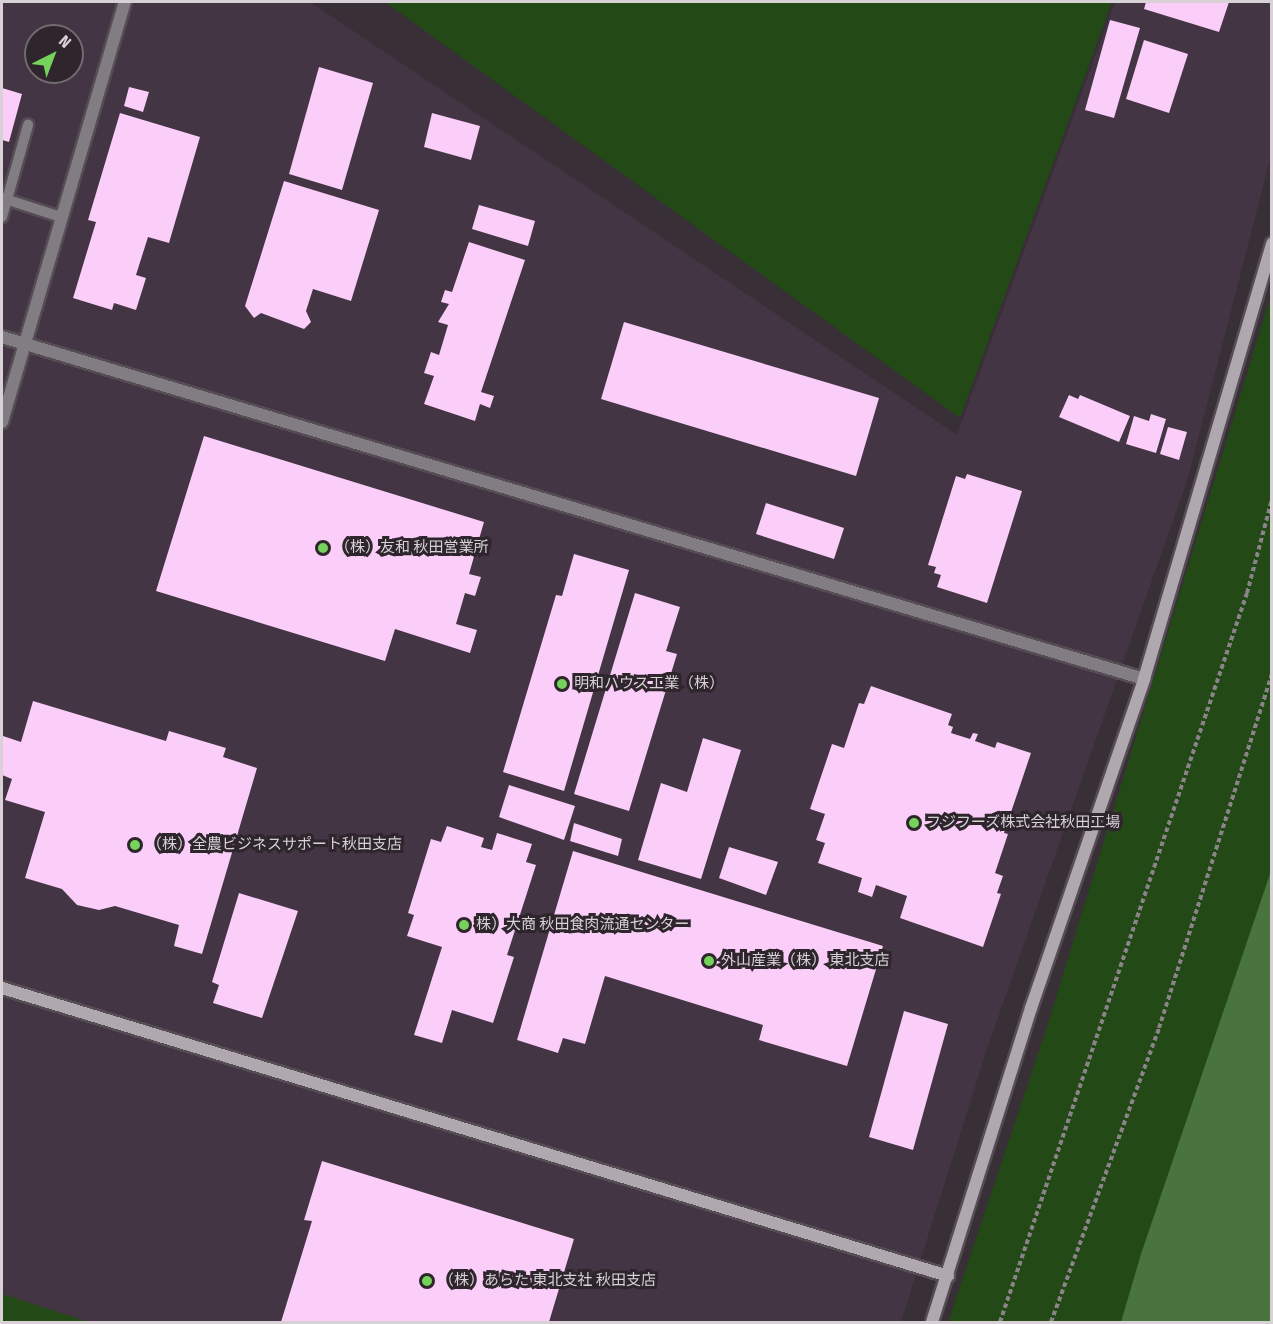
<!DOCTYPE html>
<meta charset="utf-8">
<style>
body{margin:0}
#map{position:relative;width:1273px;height:1324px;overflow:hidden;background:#382f37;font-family:"Fira Sans Condensed","Noto Sans JP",sans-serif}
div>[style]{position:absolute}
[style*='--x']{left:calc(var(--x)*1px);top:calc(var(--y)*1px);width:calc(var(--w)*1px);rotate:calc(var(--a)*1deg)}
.built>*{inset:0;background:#433543}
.green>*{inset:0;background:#224916}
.water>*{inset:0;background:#49743d}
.building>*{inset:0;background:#fbcdf9}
.path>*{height:4px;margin-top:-2px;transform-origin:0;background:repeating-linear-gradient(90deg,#8a8389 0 4.5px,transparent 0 7.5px)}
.roads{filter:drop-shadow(2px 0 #554c54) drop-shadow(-2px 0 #554c54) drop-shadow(0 2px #554c54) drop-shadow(0 -2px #554c54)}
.lane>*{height:10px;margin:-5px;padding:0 5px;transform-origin:5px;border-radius:5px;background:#827d82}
.street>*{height:12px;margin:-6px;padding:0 6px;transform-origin:6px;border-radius:6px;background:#827d82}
.secondary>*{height:12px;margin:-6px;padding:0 6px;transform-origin:6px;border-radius:6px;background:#b0a8af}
.dots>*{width:16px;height:16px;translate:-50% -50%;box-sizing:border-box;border:3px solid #2e252d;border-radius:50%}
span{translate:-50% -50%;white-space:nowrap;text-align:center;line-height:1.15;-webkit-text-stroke:6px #2e252d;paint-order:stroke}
.poi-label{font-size:15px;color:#d8d2d7}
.left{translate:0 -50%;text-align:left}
.frame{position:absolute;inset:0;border:3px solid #d8d2d7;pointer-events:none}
.north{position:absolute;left:24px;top:24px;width:60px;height:60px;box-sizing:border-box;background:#2e252d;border:2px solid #726a71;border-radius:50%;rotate:42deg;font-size:16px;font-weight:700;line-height:24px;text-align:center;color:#d8d2d7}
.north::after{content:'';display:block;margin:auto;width:21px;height:27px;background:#75d25a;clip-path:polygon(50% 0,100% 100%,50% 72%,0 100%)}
</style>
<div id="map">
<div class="built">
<div style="clip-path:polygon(evenodd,2px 2px,310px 2px,957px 435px,1115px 2px,1271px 2px,1271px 156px,1188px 478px,988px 1046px,901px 1322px,2px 1322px,2px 2px,36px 36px,72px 36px,72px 72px,36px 72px,36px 36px)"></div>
</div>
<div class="green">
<div style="clip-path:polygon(385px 2px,1112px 2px,960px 418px)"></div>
<div style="clip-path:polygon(1271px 295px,1271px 877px,1130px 1322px,948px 1322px,1047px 1027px)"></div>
<div style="clip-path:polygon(2px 1294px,89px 1322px,2px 1322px)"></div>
</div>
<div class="water">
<div style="clip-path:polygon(1271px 871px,1271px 1322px,1121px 1322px,1141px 1254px)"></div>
</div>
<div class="building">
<div style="clip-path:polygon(1146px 2px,1229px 2px,1219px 32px,1144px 9px)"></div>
<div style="clip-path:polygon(1110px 20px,1140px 28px,1114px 118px,1085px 110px)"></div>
<div style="clip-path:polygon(1144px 40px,1188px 54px,1169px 113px,1126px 99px)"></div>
<div style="clip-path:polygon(319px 67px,373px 83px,342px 190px,289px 174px)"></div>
<div style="clip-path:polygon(129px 87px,149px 92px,143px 112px,124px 106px)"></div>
<div style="clip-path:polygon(2px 88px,22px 94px,9px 142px,2px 140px)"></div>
<div style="clip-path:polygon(120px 113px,200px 137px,169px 243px,148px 237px,136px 275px,146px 278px,136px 310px,114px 303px,112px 310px,73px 298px,96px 222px,88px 220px)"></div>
<div style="clip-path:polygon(432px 113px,480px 126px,471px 160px,424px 147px)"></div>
<div style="clip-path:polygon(284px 181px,379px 210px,351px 301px,313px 289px,306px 311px,311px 322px,304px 329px,261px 313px,254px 318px,245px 306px)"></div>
<div style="clip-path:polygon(479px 205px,535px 221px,528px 246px,472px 229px)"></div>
<div style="clip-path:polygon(469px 242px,525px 260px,481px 392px,494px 396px,490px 408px,480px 404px,475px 421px,424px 404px,434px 376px,424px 373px,431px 352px,439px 355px,448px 325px,438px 322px,449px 304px,441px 302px,445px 290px,452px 292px)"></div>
<div style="clip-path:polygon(624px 322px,879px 398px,856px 476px,601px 399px)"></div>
<div style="clip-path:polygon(1069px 395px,1078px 399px,1080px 395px,1130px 416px,1119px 442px,1059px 417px)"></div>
<div style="clip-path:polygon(1151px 414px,1166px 419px,1156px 453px,1126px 444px,1134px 416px,1149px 421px)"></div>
<div style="clip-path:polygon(1168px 427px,1187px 432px,1179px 460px,1160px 454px)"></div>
<div style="clip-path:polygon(204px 436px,484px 522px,469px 574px,481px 577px,475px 596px,465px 593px,456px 624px,477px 630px,470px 653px,395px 629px,385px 661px,156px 591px)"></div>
<div style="clip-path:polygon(967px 474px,1022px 491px,987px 603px,937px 587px,941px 575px,934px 573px,936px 567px,928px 565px,956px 476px,965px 479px)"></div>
<div style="clip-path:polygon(766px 503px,844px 528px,834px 559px,756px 534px)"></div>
<div style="clip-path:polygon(574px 554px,629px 570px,564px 791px,503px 772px,556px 595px,562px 596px)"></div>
<div style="clip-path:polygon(635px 593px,680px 607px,666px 651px,677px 654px,629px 811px,574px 794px)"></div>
<div style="clip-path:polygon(871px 686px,952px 714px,948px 725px,953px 727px,951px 733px,970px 739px,973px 733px,978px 734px,975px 741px,995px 748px,997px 742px,1031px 753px,1004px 833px,1008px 834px,995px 873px,1003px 876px,997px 893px,1001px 894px,983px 947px,900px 918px,907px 896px,876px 885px,872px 897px,858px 892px,862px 878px,818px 863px,825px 843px,816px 840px,825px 814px,810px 809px,832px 744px,844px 748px,859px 703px,864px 704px)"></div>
<div style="clip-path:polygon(33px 701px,166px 741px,169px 731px,226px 748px,223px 757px,257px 768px,202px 954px,174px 946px,179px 925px,115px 906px,99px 910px,77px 905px,62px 889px,25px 878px,45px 812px,5px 800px,12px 779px,2px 775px,2px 742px,3px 736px,21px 742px)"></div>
<div style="clip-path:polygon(703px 738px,741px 750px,701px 879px,638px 860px,661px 783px,687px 792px)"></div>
<div style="clip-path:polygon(509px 785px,575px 806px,564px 840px,499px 817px)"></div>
<div style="clip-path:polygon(574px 823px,622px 839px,618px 856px,570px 841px)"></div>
<div style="clip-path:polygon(447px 826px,484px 838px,481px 847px,492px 850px,497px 833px,532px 844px,526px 862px,536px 865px,507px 955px,514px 957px,493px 1023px,452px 1010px,442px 1043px,414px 1035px,442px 947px,407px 936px,414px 915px,408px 913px,431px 839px,441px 842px)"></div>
<div style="clip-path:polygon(729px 847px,778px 862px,766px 895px,719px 878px)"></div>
<div style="clip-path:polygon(573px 851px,883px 946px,847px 1066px,759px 1040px,763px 1025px,605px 976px,585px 1044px,563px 1038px,558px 1053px,517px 1040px)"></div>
<div style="clip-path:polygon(239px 893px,298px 911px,262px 1018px,213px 1003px,219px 985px,212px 982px)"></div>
<div style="clip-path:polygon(904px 1011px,948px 1024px,913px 1150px,869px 1137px)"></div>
<div style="clip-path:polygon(322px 1161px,574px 1239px,549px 1322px,281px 1322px,312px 1221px,304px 1220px)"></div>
</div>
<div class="path">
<div style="--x:1000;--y:1322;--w:770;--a:-71.28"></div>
<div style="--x:1247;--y:593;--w:97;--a:-75.1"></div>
<div style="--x:1051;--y:1322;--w:313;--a:-69.8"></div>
<div style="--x:1159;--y:1028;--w:373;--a:-72.3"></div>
</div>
<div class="roads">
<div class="lane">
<div style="--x:2;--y:198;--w:62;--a:17.9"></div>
<div style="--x:2;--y:217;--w:96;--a:-74.2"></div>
</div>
<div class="street">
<div style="--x:2;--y:337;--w:1192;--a:16.67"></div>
<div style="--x:2;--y:422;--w:438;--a:-73.7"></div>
</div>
<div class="secondary">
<div style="--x:2;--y:988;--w:989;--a:16.93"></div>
<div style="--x:932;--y:1322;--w:329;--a:-72.5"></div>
<div style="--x:1031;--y:1008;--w:348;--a:-71"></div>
<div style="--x:1144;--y:679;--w:454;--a:-73.6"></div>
</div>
</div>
<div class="dots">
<div style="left:323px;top:548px;background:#75d25a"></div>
<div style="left:562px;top:684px;background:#75d25a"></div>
<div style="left:914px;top:823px;background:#75d25a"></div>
<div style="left:135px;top:845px;background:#75d25a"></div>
<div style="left:464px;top:925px;background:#75d25a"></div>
<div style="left:709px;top:961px;background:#75d25a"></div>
<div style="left:427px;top:1281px;background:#75d25a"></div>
</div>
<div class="poi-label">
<span class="left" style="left:335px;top:548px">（株）友和 秋田営業所</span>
<span class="left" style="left:574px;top:684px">明和ハウス工業（株）</span>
<span class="left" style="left:926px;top:823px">フジフーズ株式会社秋田工場</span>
<span class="left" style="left:147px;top:845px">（株）全農ビジネスサポート秋田支店</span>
<span class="left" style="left:476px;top:925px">株）大商 秋田食肉流通センター</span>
<span class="left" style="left:721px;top:961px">外山産業（株） 東北支店</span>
<span class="left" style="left:439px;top:1281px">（株）あらた 東北支社 秋田支店</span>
</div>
<div class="frame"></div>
<div class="north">N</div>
</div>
